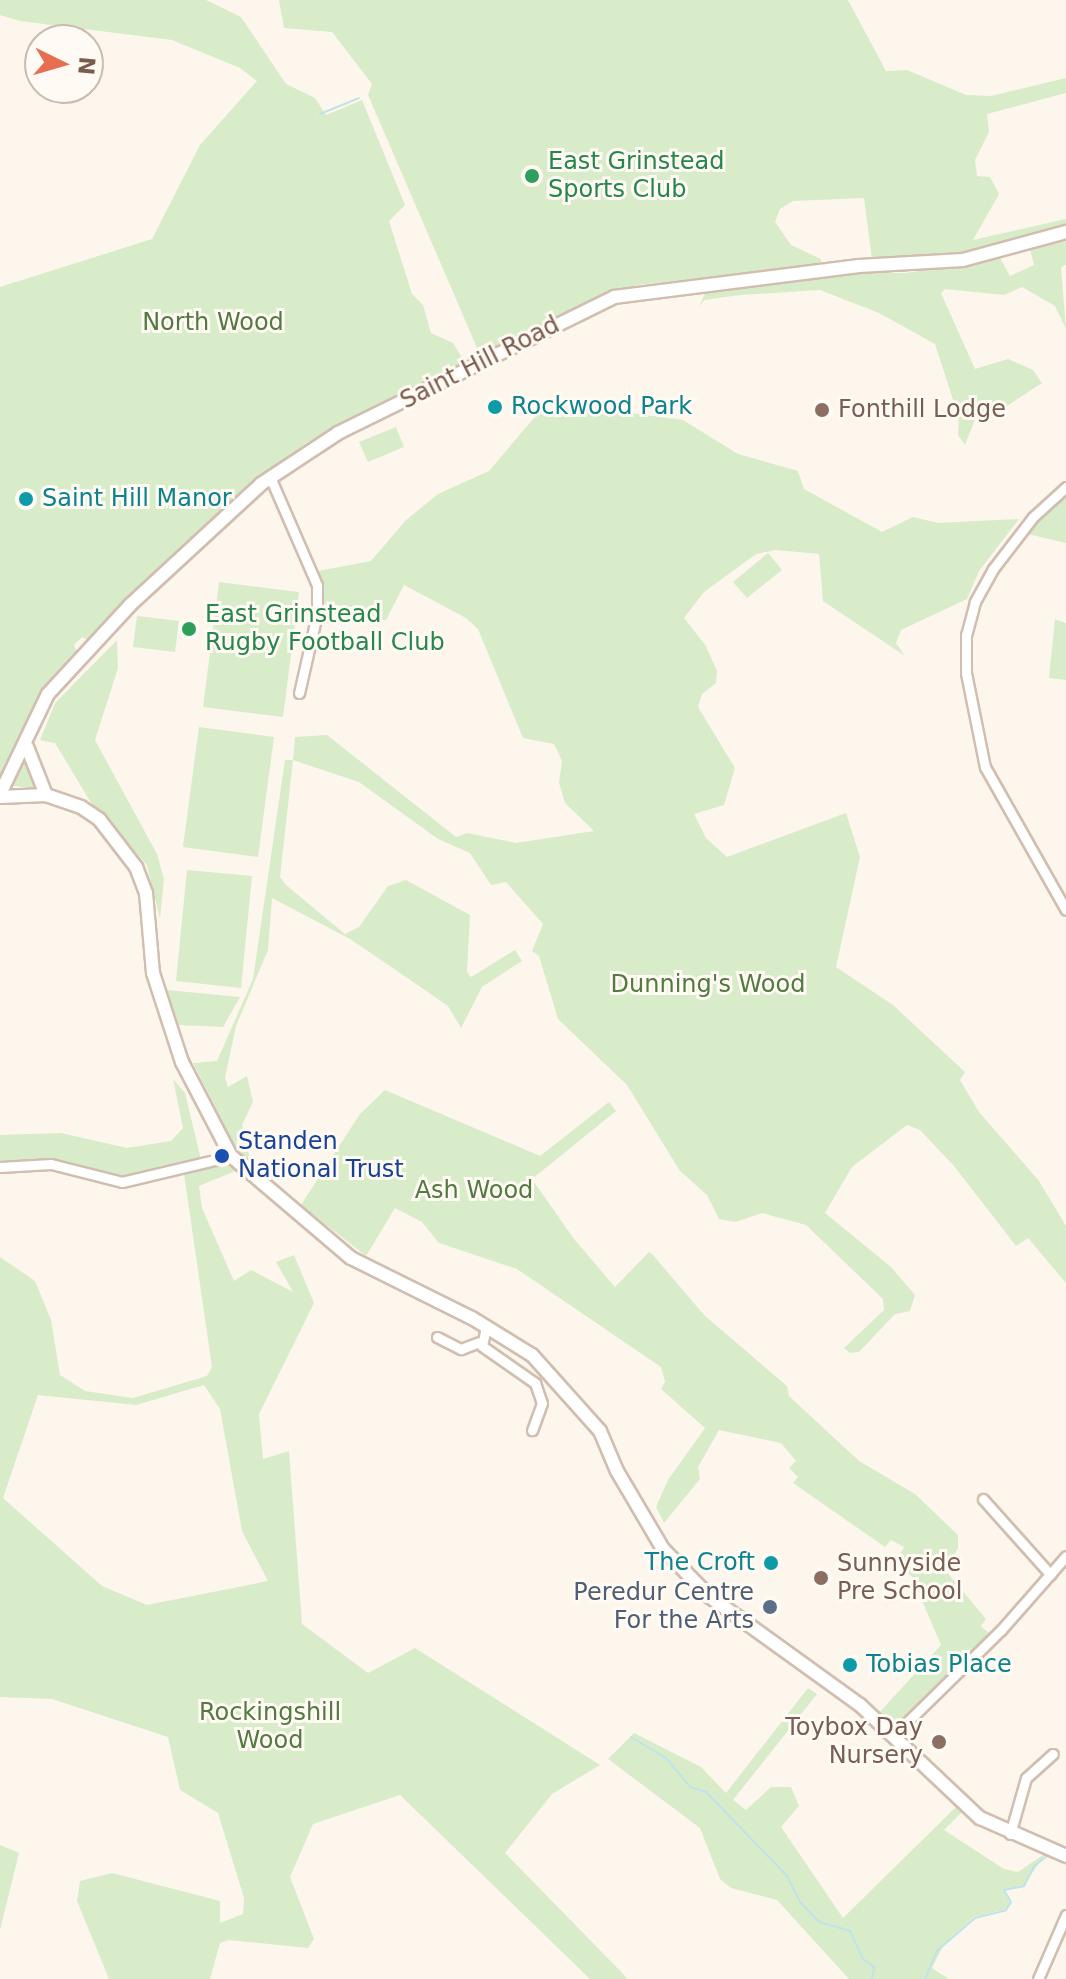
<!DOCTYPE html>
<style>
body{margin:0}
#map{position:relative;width:1066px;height:1979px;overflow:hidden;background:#fdf6ec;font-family:"DejaVu Sans",sans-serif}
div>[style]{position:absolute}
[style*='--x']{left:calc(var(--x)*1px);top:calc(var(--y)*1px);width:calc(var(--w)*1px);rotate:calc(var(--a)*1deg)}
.green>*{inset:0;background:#d8ecc9}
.stream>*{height:2px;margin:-1px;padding:0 1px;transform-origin:1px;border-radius:1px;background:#bfe3e8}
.roads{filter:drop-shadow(2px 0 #d1beb0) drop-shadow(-2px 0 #d1beb0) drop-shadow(0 2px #d1beb0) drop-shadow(0 -2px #d1beb0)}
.street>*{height:9px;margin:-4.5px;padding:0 4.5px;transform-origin:4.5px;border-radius:4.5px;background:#fff}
.secondary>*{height:12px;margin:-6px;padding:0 6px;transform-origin:6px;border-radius:6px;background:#fff}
.dots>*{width:22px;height:22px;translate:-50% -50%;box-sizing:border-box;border:4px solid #fffaf3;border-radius:50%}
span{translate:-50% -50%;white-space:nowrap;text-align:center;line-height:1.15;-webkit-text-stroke:6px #fffaf3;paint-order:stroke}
.leisure-label{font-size:24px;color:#27864d}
.left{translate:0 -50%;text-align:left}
.park-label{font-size:24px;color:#537a41}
.street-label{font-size:24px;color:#7a5c4d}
.culture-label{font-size:24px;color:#0d838f}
.right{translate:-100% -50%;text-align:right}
.education-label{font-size:24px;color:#785e54}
.transit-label{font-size:24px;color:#164399}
.service-label{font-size:24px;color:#4e5e75}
.north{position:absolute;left:24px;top:24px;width:80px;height:80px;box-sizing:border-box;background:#fffaf3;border:2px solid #cabbb1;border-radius:50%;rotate:95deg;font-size:22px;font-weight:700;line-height:32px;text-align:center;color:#7a5c4d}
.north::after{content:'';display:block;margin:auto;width:28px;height:36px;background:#e76f51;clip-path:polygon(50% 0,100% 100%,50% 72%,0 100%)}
</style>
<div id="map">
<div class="green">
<div style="clip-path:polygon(0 0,206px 0,241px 17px,286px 84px,315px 98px,326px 115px,362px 100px,405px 205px,389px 221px,412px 294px,423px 305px,431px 333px,453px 343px,466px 364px,306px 443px,201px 531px,89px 641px,82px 637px,74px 645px,78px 654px,0 781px,0 287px,152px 239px,200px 145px,257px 81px,240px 68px,172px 40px,20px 21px,0 15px)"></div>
<div style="clip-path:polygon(279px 0,848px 0,886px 71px,907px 70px,966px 95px,991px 96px,1066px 78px,1066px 93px,987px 114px,989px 132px,975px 160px,977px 176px,990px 177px,999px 194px,973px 240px,1066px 219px,1066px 227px,954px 254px,872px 259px,864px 198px,793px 201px,780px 209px,775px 222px,791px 245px,821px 259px,821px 266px,637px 285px,481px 357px,368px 95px,372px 84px,332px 32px,284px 28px)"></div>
<div style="clip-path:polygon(1066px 241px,1066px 265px,1061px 267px,1066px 329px,1055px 306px,1022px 287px,1004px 295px,945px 289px,941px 293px,975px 369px,1008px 359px,1033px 370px,1042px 383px,987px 419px,980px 407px,965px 445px,958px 435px,959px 418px,935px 344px,879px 313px,820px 290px,740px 295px,704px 300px,699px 307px,705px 293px,860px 273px,906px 273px,1000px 258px,1010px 276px,1034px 265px,1030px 249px)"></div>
<div style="clip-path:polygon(585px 407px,683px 420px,738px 454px,798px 471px,804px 489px,882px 532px,913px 517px,938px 523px,1019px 519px,979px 571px,967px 599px,901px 630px,896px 643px,905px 656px,823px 601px,819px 554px,776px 550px,756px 554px,704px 592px,684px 618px,706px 646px,717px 671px,716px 683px,702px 694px,698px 707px,735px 768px,724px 805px,694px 814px,706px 838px,727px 857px,846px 813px,860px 857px,836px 967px,893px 1005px,965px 1072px,960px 1080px,979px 1112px,1039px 1181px,1066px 1226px,1066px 1283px,1028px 1238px,1016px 1246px,954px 1166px,920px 1130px,907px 1125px,852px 1167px,825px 1213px,891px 1267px,915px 1295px,910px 1311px,895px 1314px,859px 1352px,850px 1353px,844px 1348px,884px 1310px,883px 1299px,806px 1225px,762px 1213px,736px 1222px,719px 1219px,707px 1195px,680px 1171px,627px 1085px,558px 1019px,539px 956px,532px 951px,543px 924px,506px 882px,491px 885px,470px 853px,438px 839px,359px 782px,293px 760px,280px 877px,286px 885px,345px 934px,359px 927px,388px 886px,406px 880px,470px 915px,467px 972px,471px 977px,515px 950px,522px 961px,482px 987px,461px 1028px,448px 1006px,406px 977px,350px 939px,272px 898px,268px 950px,236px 1026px,225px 1078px,228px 1087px,247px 1076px,253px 1102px,242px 1125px,251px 1163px,238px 1152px,193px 1063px,217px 1061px,253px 979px,285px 760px,293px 760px,295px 737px,327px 735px,456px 837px,467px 833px,516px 843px,594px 831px,565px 803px,559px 783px,562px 761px,554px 744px,523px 738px,478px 629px,466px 618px,404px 585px,386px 620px,340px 619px,322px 601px,318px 571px,371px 561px,405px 521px,438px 494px,489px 471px,534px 418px,547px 410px)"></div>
<div style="clip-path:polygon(396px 427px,404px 447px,368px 462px,359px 442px)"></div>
<div style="clip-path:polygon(1066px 494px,1066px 543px,1028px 534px,1040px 519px)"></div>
<div style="clip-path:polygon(768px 553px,782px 570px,747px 598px,733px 582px)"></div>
<div style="clip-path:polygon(219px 582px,299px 592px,283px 717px,203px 707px)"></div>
<div style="clip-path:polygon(137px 616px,179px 621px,175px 652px,133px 647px)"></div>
<div style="clip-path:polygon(1055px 619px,1066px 623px,1066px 680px,1049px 678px)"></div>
<div style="clip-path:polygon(117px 640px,118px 668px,95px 740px,157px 854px,164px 879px,160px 919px,147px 865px,90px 801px,55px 743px,40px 740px,55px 703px)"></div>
<div style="clip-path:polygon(199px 727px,274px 737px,258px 857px,183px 847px)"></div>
<div style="clip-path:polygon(25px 755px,40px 790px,9px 785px)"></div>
<div style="clip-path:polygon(187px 870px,252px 876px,241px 988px,176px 981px)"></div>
<div style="clip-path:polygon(167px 990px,240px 997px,223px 1027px,179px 1025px)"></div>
<div style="clip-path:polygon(evenodd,173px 1079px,185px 1093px,203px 1168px,228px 1160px,238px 1170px,199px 1186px,202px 1208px,234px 1281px,251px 1270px,293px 1292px,276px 1262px,294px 1255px,314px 1303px,259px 1414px,263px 1459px,289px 1451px,302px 1624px,368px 1673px,415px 1648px,600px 1765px,552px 1794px,505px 1853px,628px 1979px,590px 1979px,400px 1795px,313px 1824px,290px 1877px,314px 1939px,308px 1948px,229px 1940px,220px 1943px,210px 1979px,109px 1979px,77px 1901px,80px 1881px,112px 1873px,220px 1901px,220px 1923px,243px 1914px,244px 1898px,218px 1813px,180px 1790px,168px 1737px,52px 1699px,0 1697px,0 1257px,35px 1281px,51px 1320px,60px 1375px,85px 1391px,133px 1398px,207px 1376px,212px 1367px,183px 1167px,124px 1178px,65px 1161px,0 1162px,0 1135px,61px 1133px,127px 1148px,171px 1141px,183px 1128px,173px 1079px,204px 1385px,220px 1409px,242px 1531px,268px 1581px,147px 1605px,102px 1586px,3px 1498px,38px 1395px,136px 1405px,204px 1385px)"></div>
<div style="clip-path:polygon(385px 1090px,540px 1156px,609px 1102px,616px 1111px,532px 1179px,574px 1239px,615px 1287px,649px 1252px,653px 1255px,705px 1316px,787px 1386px,789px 1396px,859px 1461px,915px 1494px,958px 1535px,958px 1548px,945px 1570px,986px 1619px,981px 1626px,989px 1633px,898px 1722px,891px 1725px,878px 1714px,941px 1645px,912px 1577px,896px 1562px,904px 1547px,891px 1540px,885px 1547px,793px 1483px,798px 1477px,789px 1468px,796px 1461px,781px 1443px,719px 1430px,698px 1467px,700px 1479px,664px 1523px,656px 1507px,668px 1480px,705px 1428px,661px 1389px,665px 1382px,661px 1367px,517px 1269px,439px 1243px,422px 1222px,395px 1208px,366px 1256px,301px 1205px,360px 1114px)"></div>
<div style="clip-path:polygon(808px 1688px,817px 1694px,733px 1800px,746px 1810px,771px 1787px,791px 1787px,799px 1806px,781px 1827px,843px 1918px,956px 1807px,962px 1812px,944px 1830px,1004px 1869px,1018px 1872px,1046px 1853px,1024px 1885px,1003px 1890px,1010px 1902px,1006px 1909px,974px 1917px,944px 1944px,932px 1968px,949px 1979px,849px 1979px,777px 1900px,731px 1888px,720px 1879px,700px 1828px,608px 1759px,634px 1733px,701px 1767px,726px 1793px)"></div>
<div style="clip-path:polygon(0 1845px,19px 1853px,0 1930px)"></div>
</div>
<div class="stream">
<div style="--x:320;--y:114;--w:42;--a:-22.3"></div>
<div style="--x:631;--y:1737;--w:41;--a:31"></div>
<div style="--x:666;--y:1758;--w:38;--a:50"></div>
<div style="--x:690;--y:1787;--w:17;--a:17"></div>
<div style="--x:706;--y:1792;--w:117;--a:46"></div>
<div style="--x:787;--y:1876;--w:29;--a:63"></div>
<div style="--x:800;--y:1902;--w:28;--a:46"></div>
<div style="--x:819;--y:1922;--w:32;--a:16"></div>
<div style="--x:850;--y:1931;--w:31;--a:65"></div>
<div style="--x:863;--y:1959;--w:14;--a:36"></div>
<div style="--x:874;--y:1967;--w:12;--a:99"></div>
<div style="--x:925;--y:1979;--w:30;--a:-67"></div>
<div style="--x:937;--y:1951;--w:50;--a:-41"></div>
<div style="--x:975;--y:1918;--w:32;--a:-14"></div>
<div style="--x:1006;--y:1910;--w:9;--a:-58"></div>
<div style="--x:1011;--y:1902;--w:14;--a:-120"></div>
<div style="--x:1004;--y:1890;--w:20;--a:-11"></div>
<div style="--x:1024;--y:1886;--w:22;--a:-63"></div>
<div style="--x:1034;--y:1866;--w:18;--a:-38"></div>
</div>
<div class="roads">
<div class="street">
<div style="--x:270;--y:477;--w:118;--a:66.5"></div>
<div style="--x:317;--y:585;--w:29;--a:90"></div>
<div style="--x:317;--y:614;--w:81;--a:102.8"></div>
<div style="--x:1066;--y:487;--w:45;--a:137.7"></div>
<div style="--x:1033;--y:517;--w:66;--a:127.6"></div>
<div style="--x:993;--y:569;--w:38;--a:119"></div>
<div style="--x:975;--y:602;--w:34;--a:105"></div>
<div style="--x:966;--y:635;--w:38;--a:90"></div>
<div style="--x:966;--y:673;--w:96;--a:78.6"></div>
<div style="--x:985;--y:767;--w:164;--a:60.5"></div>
<div style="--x:0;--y:1167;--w:51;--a:-3.4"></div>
<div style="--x:51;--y:1164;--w:73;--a:14.2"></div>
<div style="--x:122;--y:1182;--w:112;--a:-13.4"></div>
<div style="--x:486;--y:1327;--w:19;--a:102"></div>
<div style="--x:482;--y:1346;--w:65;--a:34.9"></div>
<div style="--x:535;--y:1383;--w:21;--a:71"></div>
<div style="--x:542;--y:1403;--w:29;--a:110"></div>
<div style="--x:437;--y:1337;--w:27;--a:27"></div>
<div style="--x:461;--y:1349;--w:19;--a:-21"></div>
<div style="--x:983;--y:1499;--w:101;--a:48.2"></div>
<div style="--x:895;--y:1734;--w:148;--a:-44.5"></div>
<div style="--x:1001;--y:1630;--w:98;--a:-48.7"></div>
<div style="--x:1010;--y:1834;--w:58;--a:-74.1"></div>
<div style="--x:1026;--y:1778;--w:36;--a:-42"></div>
<div style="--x:1038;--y:1979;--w:70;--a:-66.4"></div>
</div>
<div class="secondary">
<div style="--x:27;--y:747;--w:52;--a:68.4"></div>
<div style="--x:0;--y:794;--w:111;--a:-64.4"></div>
<div style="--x:48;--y:694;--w:121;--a:-47.3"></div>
<div style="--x:130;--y:605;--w:178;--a:-42.7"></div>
<div style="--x:261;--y:484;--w:92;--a:-33.5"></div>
<div style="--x:338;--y:433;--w:308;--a:-26.2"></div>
<div style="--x:614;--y:297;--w:247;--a:-7.2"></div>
<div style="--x:859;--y:266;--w:104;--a:-3.3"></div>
<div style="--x:963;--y:260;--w:107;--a:-15.2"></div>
<div style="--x:0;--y:797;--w:46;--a:-2.5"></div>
<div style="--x:46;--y:795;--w:37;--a:19"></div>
<div style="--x:81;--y:807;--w:22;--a:34"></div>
<div style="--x:99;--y:819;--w:61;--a:52.4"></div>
<div style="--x:136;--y:867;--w:28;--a:69"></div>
<div style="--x:146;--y:893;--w:80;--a:85"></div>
<div style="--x:153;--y:973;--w:94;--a:72"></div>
<div style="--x:182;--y:1062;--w:106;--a:62.5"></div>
<div style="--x:231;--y:1156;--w:157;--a:40.4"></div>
<div style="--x:351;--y:1258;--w:135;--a:26.4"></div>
<div style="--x:472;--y:1318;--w:70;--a:31.7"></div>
<div style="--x:532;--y:1355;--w:102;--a:48.2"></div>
<div style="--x:600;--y:1431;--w:43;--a:67"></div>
<div style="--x:617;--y:1471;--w:91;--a:59.5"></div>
<div style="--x:663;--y:1549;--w:67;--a:45.6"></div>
<div style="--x:710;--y:1597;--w:185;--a:35.8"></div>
<div style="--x:860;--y:1705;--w:165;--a:43.3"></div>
<div style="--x:980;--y:1818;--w:94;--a:23.8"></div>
</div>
</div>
<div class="dots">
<div style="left:532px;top:176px;background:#2e9e5b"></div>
<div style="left:495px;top:407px;background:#0f9aa8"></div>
<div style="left:822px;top:410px;background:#8d6e63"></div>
<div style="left:26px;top:499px;background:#0f9aa8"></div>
<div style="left:189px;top:629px;background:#2e9e5b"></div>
<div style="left:222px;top:1156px;background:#1a4fb4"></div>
<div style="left:771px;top:1563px;background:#0f9aa8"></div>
<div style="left:821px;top:1578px;background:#8d6e63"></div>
<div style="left:770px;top:1607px;background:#5c6f8a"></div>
<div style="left:850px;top:1665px;background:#0f9aa8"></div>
<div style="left:939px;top:1742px;background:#8d6e63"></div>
</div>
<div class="leisure-label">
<span class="left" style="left:548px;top:176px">East Grinstead<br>Sports Club</span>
<span class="left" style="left:205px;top:629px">East Grinstead<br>Rugby Football Club</span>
</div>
<div class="park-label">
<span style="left:213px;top:323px">North Wood</span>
<span style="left:708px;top:985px">Dunning's Wood</span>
<span style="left:474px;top:1191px">Ash Wood</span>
<span style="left:270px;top:1727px">Rockingshill<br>Wood</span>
</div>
<div class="street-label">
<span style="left:480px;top:363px;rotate:-27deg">Saint Hill Road</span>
</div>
<div class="culture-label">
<span class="left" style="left:511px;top:407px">Rockwood Park</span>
<span class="left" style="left:42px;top:499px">Saint Hill Manor</span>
<span class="right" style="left:755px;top:1563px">The Croft</span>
<span class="left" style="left:866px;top:1665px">Tobias Place</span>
</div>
<div class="education-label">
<span class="left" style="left:838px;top:410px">Fonthill Lodge</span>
<span class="left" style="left:837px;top:1578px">Sunnyside<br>Pre School</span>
<span class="right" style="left:923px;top:1742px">Toybox Day<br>Nursery</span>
</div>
<div class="transit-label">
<span class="left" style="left:238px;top:1156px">Standen<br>National Trust</span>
</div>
<div class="service-label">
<span class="right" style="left:754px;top:1607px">Peredur Centre<br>For the Arts</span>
</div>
<div class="north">N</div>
</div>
